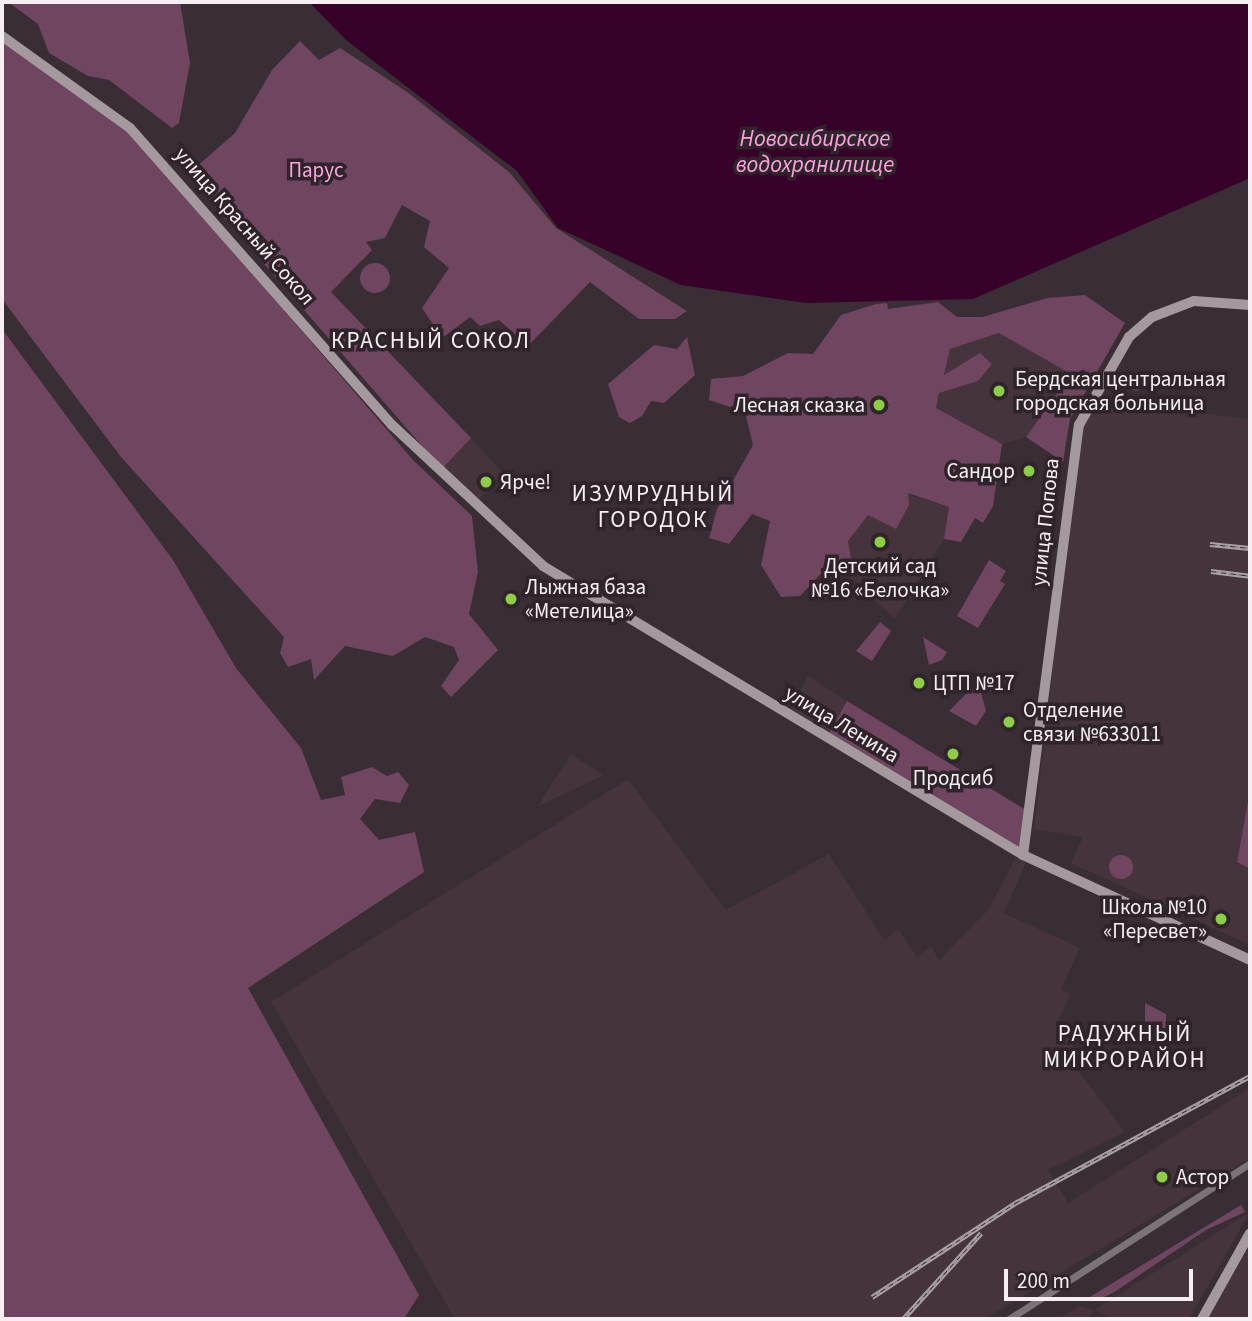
<!DOCTYPE html>
<meta charset="utf-8">
<style>
body{margin:0}
#map{position:relative;width:1252px;height:1321px;overflow:hidden;background:#392e35;font-family:"Source Sans 3",sans-serif}
div>[style]{position:absolute}
[style*='--x']{left:calc(var(--x)*1px);top:calc(var(--y)*1px);width:calc(var(--w)*1px);rotate:calc(var(--a)*1deg)}
.built>*{inset:0;background:#45333e}
.green>*{inset:0;background:#6f4560}
.round{border-radius:50%}
.water>*{inset:0;background:#38012a}
.street>*{height:7px;margin:-3.5px;padding:0 3.5px;transform-origin:3.5px;border-radius:3.5px;background:#7a7478}
.secondary>*{height:10px;margin:-5px;padding:0 5px;transform-origin:5px;border-radius:5px;background:#a3999f}
.rail>*{height:4.5px;margin-top:-2.25px;transform-origin:0;background:repeating-linear-gradient(90deg,#2f242b 0 5px,#aaa1a7 0 10px);box-sizing:border-box;border-block:2px solid #aaa1a7}
.dots>*{width:19px;height:19px;translate:-50% -50%;box-sizing:border-box;border:4px solid #2f242b;border-radius:50%}
span{translate:-50% -50%;white-space:nowrap;text-align:center;line-height:1.15;-webkit-text-stroke:7px #2f242b;paint-order:stroke}
.park-label{font-size:21px;color:#fda3de}
.street-label{font-size:21px;color:#f6eef3}
.poi-label{font-size:21px;color:#f6eef3}
.left{translate:0 -50%;text-align:left}
.right{translate:-100% -50%;text-align:right}
.water-label{font-size:23px;color:#fba1dc;font-style:italic}
.neighbourhood-label{font-size:23px;color:#f6eef3;letter-spacing:2px}
.frame{position:absolute;inset:0;border:4px solid #f6eef3;pointer-events:none}
.scale{position:absolute;left:1004px;top:1269px;width:189px;height:32px;box-sizing:border-box;border:4px solid #f6eef3;border-top:0;padding-left:9px;font-size:21px;line-height:24px;white-space:nowrap;color:#f6eef3;-webkit-text-stroke:5px #2f242b;paint-order:stroke}
</style>
<div id="map">
<div class="built">
<div style="clip-path:polygon(999px 333px,1071px 374px,1026px 437px,1002px 444px,936px 408px,950px 349px)"></div>
<div style="clip-path:polygon(1096px 401px,1250px 419px,1250px 790px,1237px 862px,1250px 869px,1250px 945px,1071px 863px,1083px 837px,1034px 829px,1079px 435px)"></div>
<div style="clip-path:polygon(471px 438px,503px 473px,478px 501px,442px 469px)"></div>
<div style="clip-path:polygon(893px 470px,909px 480px,903px 489px,913px 496px,949px 507px,944px 539px,895px 619px,816px 545px)"></div>
<div style="clip-path:polygon(808px 676px,847px 701px,829px 733px,791px 709px)"></div>
<div style="clip-path:polygon(571px 754px,604px 775px,537px 807px)"></div>
<div style="clip-path:polygon(628px 779px,726px 910px,829px 854px,884px 940px,898px 929px,917px 957px,931px 946px,939px 960px,988px 910px,1016px 857px,1026px 862px,1004px 913px,1080px 948px,1061px 989px,1071px 994px,1057px 1023px,1082px 1058px,1074px 1065px,1125px 1132px,1048px 1170px,1068px 1203px,1250px 1088px,1250px 1158px,985px 1319px,455px 1319px,271px 1002px)"></div>
<div style="clip-path:polygon(1250px 1212px,1189px 1319px,1116px 1319px,1094px 1310px,1088px 1319px,1058px 1319px,1080px 1306px,1094px 1310px)"></div>
<div style="clip-path:polygon(1250px 1246px,1250px 1319px,1207px 1319px)"></div>
</div>
<div class="green">
<div style="clip-path:polygon(8px 2px,180px 2px,190px 63px,179px 123px,172px 128px,109px 80px,88px 76px,49px 53px,38px 24px)"></div>
<div style="clip-path:polygon(2px 40px,132px 134px,413px 460px,472px 516px,478px 572px,469px 614px,498px 650px,451px 697px,441px 686px,459px 660px,454px 647px,425px 637px,393px 656px,345px 646px,314px 680px,311px 659px,288px 667px,280px 653px,284px 637px,121px 457px,2px 299px)"></div>
<div style="clip-path:polygon(300px 41px,319px 60px,340px 48px,407px 92px,509px 172px,556px 228px,687px 311px,675px 319px,639px 319px,590px 282px,528px 346px,499px 320px,480px 326px,470px 317px,442px 338px,422px 308px,449px 268px,424px 247px,430px 221px,402px 205px,385px 238px,366px 242px,372px 250px,331px 292px,471px 438px,442px 469px,187px 175px,235px 133px,272px 70px)"></div>
<div class="round" style="left:360px;top:263px;width:30px;height:30px"></div>
<div style="clip-path:polygon(1085px 295px,1125px 323px,1070px 419px,1063px 462px,1026px 437px,1071px 374px,999px 333px,950px 349px,944px 375px,980px 353px,992px 364px,978px 381px,939px 393px,936px 408px,1002px 444px,993px 506px,983px 523px,975px 518px,961px 542px,944px 539px,949px 507px,908px 493px,909px 505px,896px 529px,868px 515px,848px 541px,854px 577px,828px 566px,800px 596px,781px 597px,761px 565px,770px 521px,752px 514px,729px 544px,709px 538px,717px 509px,753px 445px,745px 412px,709px 400px,711px 379px,743px 376px,788px 353px,813px 354px,841px 315px,876px 304px,887px 303px,888px 309px,938px 302px,957px 317px,983px 317px,1047px 298px)"></div>
<div style="clip-path:polygon(2px 329px,173px 560px,236px 668px,301px 748px,321px 800px,345px 795px,341px 777px,372px 767px,387px 776px,398px 772px,409px 785px,400px 803px,375px 799px,360px 819px,379px 840px,415px 832px,424px 872px,248px 988px,419px 1295px,404px 1319px,2px 1319px)"></div>
<div style="clip-path:polygon(687px 337px,695px 375px,664px 403px,651px 401px,642px 416px,630px 423px,619px 417px,608px 384px,654px 345px,677px 349px)"></div>
<div class="round" style="left:1126px;top:371px;width:20px;height:20px"></div>
<div style="clip-path:polygon(989px 560px,1006px 571px,1000px 581px,1005px 584px,978px 628px,957px 616px)"></div>
<div style="clip-path:polygon(880px 622px,891px 631px,872px 661px,856px 651px)"></div>
<div style="clip-path:polygon(923px 637px,947px 652px,942px 660px,929px 665px)"></div>
<div style="clip-path:polygon(978px 682px,986px 711px,976px 726px,949px 711px)"></div>
<div style="clip-path:polygon(847px 701px,1026px 810px,1020px 849px,829px 733px)"></div>
<div style="clip-path:polygon(1250px 790px,1250px 869px,1237px 862px)"></div>
<div class="round" style="left:1109px;top:855px;width:24px;height:24px"></div>
<div style="clip-path:polygon(1145px 1003px,1166px 1014px,1166px 1028px,1145px 1028px)"></div>
<div style="clip-path:polygon(1241px 1205px,1245px 1212px,1206px 1230px,1116px 1291px,1097px 1301px,1088px 1298px)"></div>
</div>
<div class="water">
<div style="clip-path:polygon(309px 2px,1250px 2px,1250px 178px,973px 299px,806px 303px,681px 285px,558px 228px,517px 171px,346px 40px)"></div>
</div>
<div class="street">
<div style="--x:1009;--y:1319;--w:287;--a:-32.9"></div>
</div>
<div class="secondary">
<div style="--x:2;--y:36;--w:158;--a:35.7"></div>
<div style="--x:130;--y:128;--w:396;--a:48.6"></div>
<div style="--x:392;--y:425;--w:207;--a:43"></div>
<div style="--x:543;--y:566;--w:560;--a:31.05"></div>
<div style="--x:1023;--y:855;--w:250;--a:24.8"></div>
<div style="--x:1023;--y:855;--w:434;--a:-82.6"></div>
<div style="--x:1079;--y:425;--w:101;--a:-60.4"></div>
<div style="--x:1129;--y:337;--w:30;--a:-41"></div>
<div style="--x:1152;--y:317;--w:45;--a:-20.9"></div>
<div style="--x:1194;--y:301;--w:56;--a:4.1"></div>
<div style="--x:1202;--y:1319;--w:98;--a:-60.8"></div>
</div>
<div class="rail">
<div style="--x:1210;--y:544;--w:40;--a:5.7"></div>
<div style="--x:1211;--y:571;--w:39;--a:7"></div>
<div style="--x:872;--y:1297;--w:171;--a:-33.3"></div>
<div style="--x:1015;--y:1203;--w:267;--a:-28.4"></div>
<div style="--x:903;--y:1319;--w:116;--a:-47.8"></div>
</div>
<div class="dots">
<div style="left:999px;top:391px;background:#8ece43"></div>
<div style="left:879px;top:405px;background:#8ece43"></div>
<div style="left:1029px;top:471px;background:#8ece43"></div>
<div style="left:486px;top:482px;background:#8ece43"></div>
<div style="left:880px;top:542px;background:#8ece43"></div>
<div style="left:511px;top:599px;background:#8ece43"></div>
<div style="left:919px;top:683px;background:#8ece43"></div>
<div style="left:1009px;top:722px;background:#8ece43"></div>
<div style="left:953px;top:754px;background:#8ece43"></div>
<div style="left:1221px;top:919px;background:#8ece43"></div>
<div style="left:1162px;top:1177px;background:#8ece43"></div>
</div>
<div class="park-label">
<span style="left:316px;top:170px">Парус</span>
</div>
<div class="street-label">
<span style="left:245px;top:226px;rotate:49deg">улица Красный Сокол</span>
<span style="left:1045px;top:522px;rotate:-84deg">улица Попова</span>
<span style="left:842px;top:724px;rotate:31deg">улица Ленина</span>
</div>
<div class="poi-label">
<span class="left" style="left:1015px;top:391px">Бердская центральная<br>городская больница</span>
<span class="right" style="left:865px;top:405px">Лесная сказка</span>
<span class="right" style="left:1015px;top:471px">Сандор</span>
<span class="left" style="left:500px;top:482px">Ярче!</span>
<span style="left:880px;top:578px">Детский сад<br>№16 «Белочка»</span>
<span class="left" style="left:525px;top:599px">Лыжная база<br>«Метелица»</span>
<span class="left" style="left:933px;top:683px">ЦТП №17</span>
<span class="left" style="left:1023px;top:722px">Отделение<br>связи №633011</span>
<span style="left:953px;top:778px">Продсиб</span>
<span class="right" style="left:1207px;top:919px">Школа №10<br>«Пересвет»</span>
<span class="left" style="left:1176px;top:1177px">Астор</span>
</div>
<div class="water-label">
<span style="left:815px;top:152px">Новосибирское<br>водохранилище</span>
</div>
<div class="neighbourhood-label">
<span style="left:431px;top:341px">КРАСНЫЙ СОКОЛ</span>
<span style="left:653px;top:507px">ИЗУМРУДНЫЙ<br>ГОРОДОК</span>
<span style="left:1125px;top:1047px">РАДУЖНЫЙ<br>МИКРОРАЙОН</span>
</div>
<div class="frame"></div>
<div class="scale">200 m</div>
</div>
